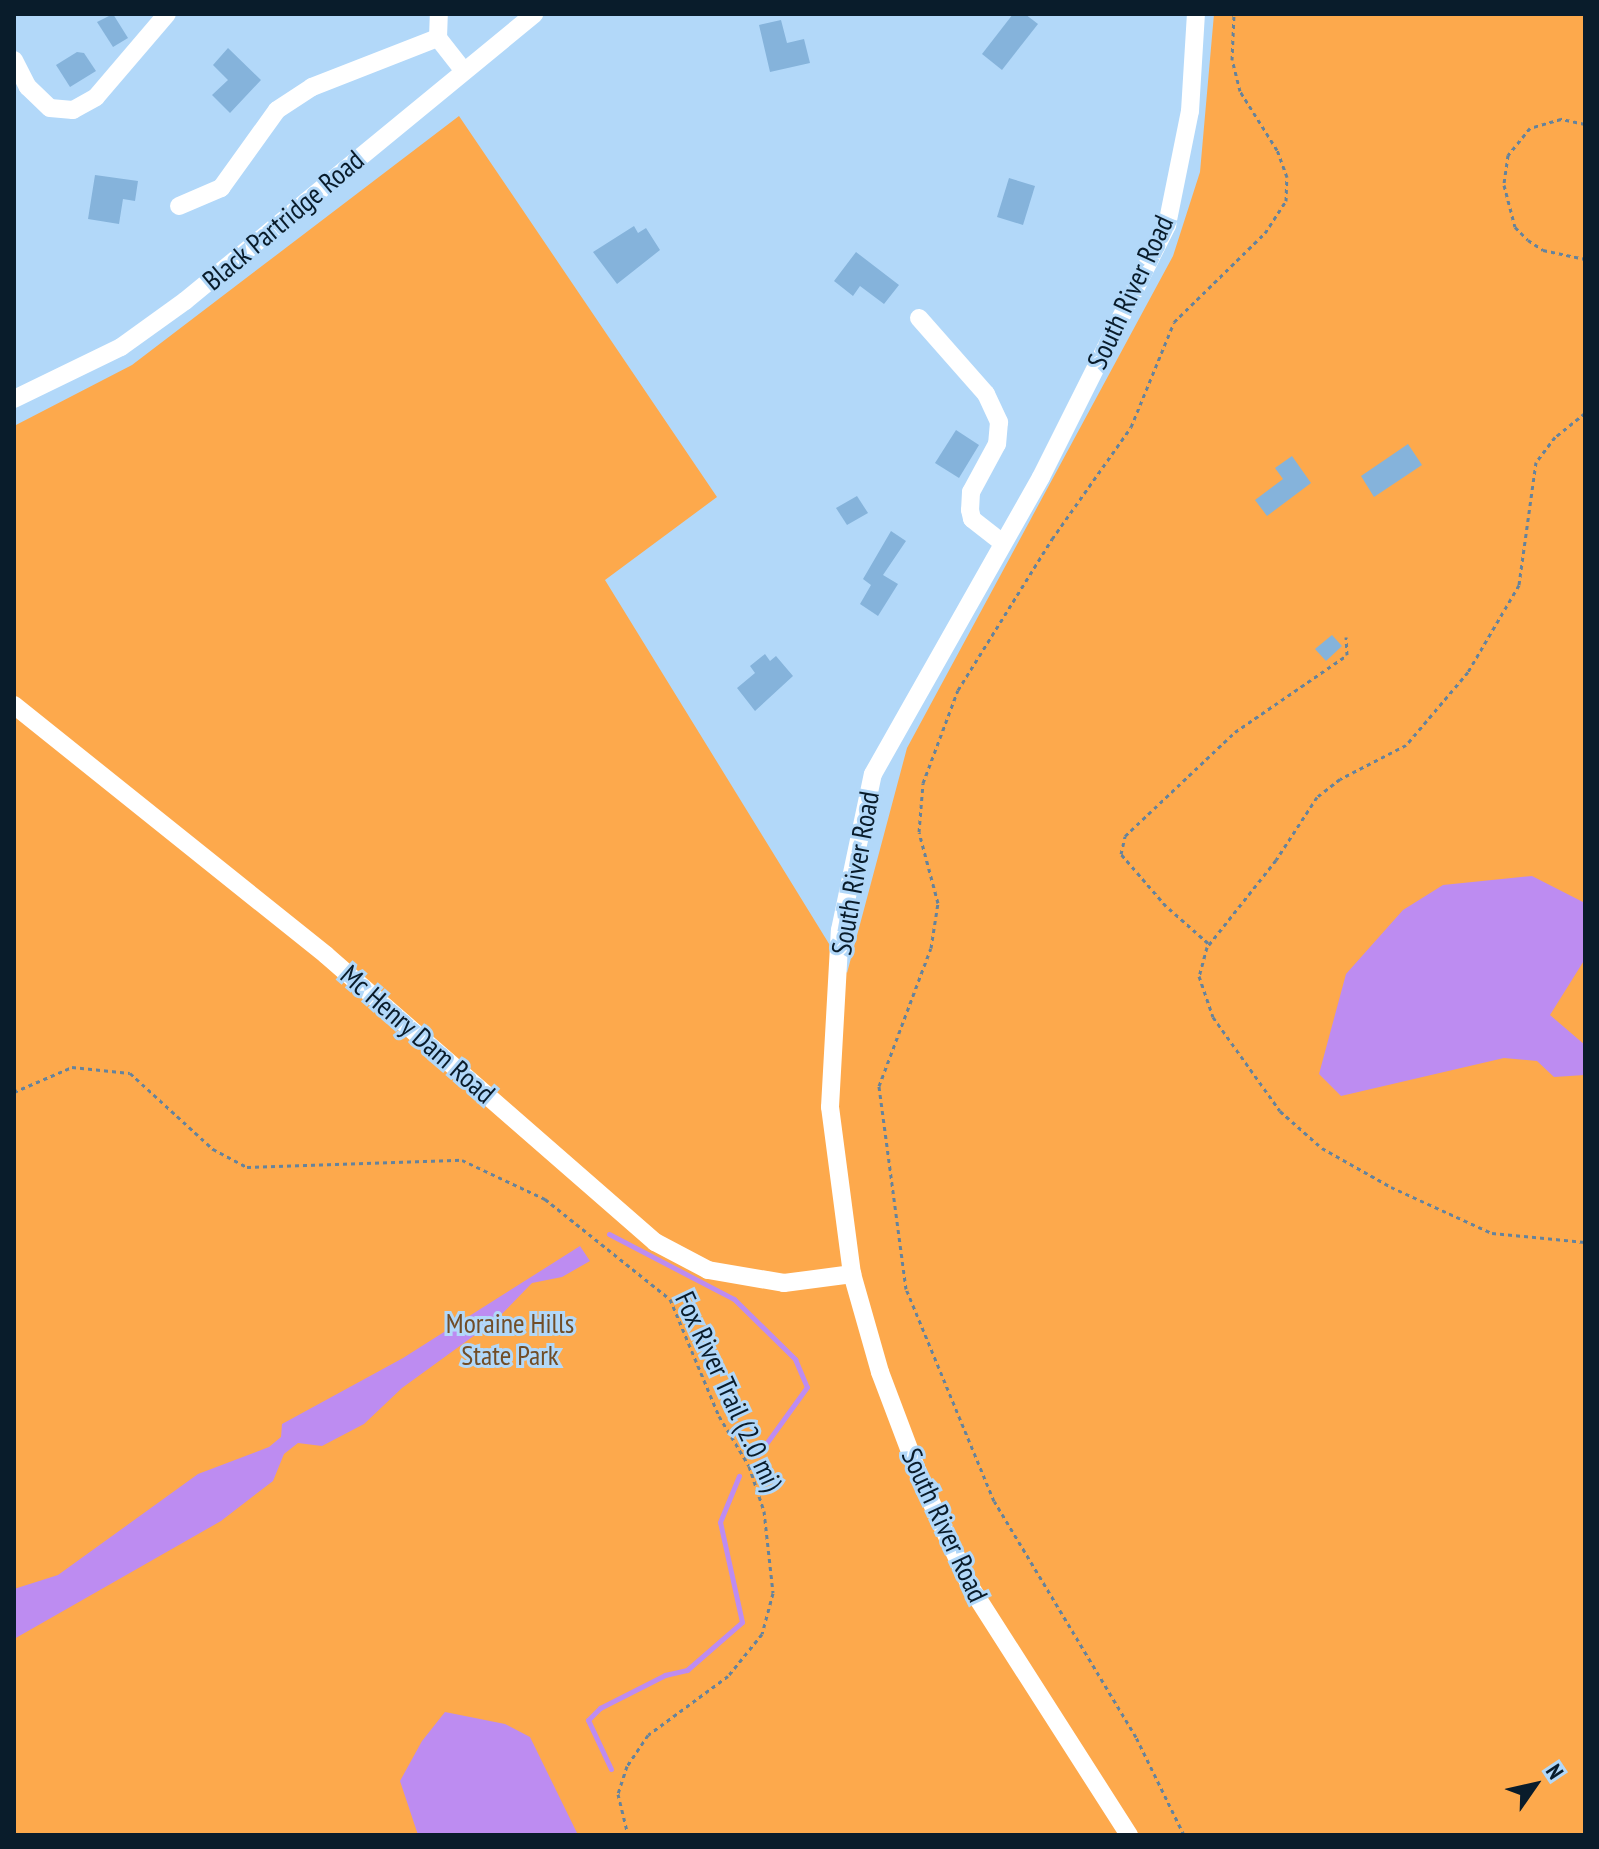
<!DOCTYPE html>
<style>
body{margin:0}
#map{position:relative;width:1599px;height:1849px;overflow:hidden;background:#b2d8f9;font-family:"PT Sans Narrow",sans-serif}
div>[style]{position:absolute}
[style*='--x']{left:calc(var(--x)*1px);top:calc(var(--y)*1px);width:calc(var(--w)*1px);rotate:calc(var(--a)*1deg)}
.green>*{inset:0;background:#fda94c}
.water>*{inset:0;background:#bd8cf1}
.stream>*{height:5px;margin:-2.5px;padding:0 2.5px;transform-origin:2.5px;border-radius:2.5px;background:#bd8cf1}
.building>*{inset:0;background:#85b3db}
.path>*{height:3px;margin-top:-1.5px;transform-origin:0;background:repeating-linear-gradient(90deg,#65839c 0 4px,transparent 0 8px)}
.minor>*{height:18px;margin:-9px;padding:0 9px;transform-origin:9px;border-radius:9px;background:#fff}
span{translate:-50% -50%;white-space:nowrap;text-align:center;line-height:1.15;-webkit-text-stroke:6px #b2d8f9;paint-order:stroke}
.street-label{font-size:28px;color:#091c2b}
.park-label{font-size:28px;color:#714d27}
.frame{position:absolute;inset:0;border:16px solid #091c2b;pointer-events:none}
.north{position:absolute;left:1495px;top:1745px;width:80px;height:80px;-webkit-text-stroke:6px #b2d8f9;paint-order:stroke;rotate:56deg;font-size:22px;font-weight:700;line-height:32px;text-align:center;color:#091c2b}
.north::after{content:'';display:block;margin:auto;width:28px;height:36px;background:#091c2b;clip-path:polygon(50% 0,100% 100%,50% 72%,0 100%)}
</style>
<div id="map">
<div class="green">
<div style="clip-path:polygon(1214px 14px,1585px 14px,1585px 1835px,14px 1835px,14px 426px,132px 365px,459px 116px,717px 497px,605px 580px,847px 973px,907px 748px,1173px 256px,1200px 172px)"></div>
</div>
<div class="water">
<div style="clip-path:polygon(1532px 876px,1585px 903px,1585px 959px,1550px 1015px,1585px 1045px,1585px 1075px,1554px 1077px,1537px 1061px,1504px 1058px,1341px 1096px,1319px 1074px,1346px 974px,1403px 910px,1443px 885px)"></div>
<div style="clip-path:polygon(580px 1246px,590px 1261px,562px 1277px,532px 1283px,497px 1319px,402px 1388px,364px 1424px,322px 1446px,298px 1443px,284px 1454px,273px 1481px,221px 1521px,14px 1639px,14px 1589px,58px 1575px,198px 1474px,269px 1447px,281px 1437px,282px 1424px,403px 1358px)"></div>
<div style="clip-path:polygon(445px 1712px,505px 1724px,530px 1737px,578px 1835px,418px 1835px,400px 1781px,422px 1741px)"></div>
</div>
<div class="stream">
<div style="--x:609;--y:1234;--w:141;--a:27.5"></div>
<div style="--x:734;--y:1299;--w:86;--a:44.5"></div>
<div style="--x:795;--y:1359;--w:30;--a:67"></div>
<div style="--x:807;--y:1387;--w:84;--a:125.8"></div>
<div style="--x:611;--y:1769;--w:54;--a:-115.1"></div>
<div style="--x:588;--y:1720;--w:17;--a:-45"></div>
<div style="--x:600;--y:1708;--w:73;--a:-26.9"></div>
<div style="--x:665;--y:1675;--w:23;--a:-13"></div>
<div style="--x:687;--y:1670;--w:73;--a:-41.1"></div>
<div style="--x:742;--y:1622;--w:102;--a:-102.4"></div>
<div style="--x:720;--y:1522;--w:50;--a:-67.6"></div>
</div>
<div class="building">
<div style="clip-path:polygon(113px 14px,128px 38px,113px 47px,97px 22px)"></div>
<div style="clip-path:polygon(1013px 14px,1025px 14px,1038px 24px,1002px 70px,982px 54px)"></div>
<div style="clip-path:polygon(781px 20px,787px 43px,804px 39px,810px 63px,770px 72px,759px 25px)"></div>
<div style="clip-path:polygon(228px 48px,261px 80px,230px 113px,212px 95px,228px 80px,213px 65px)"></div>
<div style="clip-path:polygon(77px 52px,84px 53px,96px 71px,70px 87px,56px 65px)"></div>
<div style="clip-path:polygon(95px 175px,138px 181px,135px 201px,123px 199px,119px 224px,88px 219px)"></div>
<div style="clip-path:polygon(1009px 178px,1035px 186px,1023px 225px,997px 217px)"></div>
<div style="clip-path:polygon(634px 226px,638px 233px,646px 228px,660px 250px,617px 284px,593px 252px)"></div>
<div style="clip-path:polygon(856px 252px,899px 285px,884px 304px,860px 286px,853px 296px,834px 281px)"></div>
<div style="clip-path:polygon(956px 430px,979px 445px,959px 478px,935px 463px)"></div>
<div style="clip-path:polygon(1408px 444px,1422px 465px,1374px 497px,1361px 476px)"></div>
<div style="clip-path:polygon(1292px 456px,1311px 483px,1267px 516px,1255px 500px,1283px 479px,1275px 468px)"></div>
<div style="clip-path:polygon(857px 496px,868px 513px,847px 525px,836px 508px)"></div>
<div style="clip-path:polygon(891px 531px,906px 541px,883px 575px,898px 584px,878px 616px,860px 604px,871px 585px,863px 579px)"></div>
<div style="clip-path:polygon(1332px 635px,1342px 646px,1326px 661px,1315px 649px)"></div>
<div style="clip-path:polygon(765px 654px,770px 661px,776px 656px,793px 676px,755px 711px,737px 688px,755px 673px,750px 666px)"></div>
</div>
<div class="path">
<div style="--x:1585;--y:124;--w:25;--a:-168"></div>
<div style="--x:1561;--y:119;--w:32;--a:164"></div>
<div style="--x:1530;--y:128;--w:35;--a:129"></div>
<div style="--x:1508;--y:155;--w:30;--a:98"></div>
<div style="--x:1504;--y:185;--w:43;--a:75.3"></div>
<div style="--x:1515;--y:227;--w:18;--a:45"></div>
<div style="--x:1528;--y:240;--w:18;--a:34"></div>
<div style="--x:1543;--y:250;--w:43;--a:12.1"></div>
<div style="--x:1585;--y:413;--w:38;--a:141"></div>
<div style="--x:1555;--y:437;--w:31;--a:127"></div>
<div style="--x:1536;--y:462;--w:124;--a:97.9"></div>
<div style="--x:1519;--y:585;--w:101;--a:120.4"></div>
<div style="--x:1468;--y:672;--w:96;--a:130.3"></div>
<div style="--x:1406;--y:745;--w:74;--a:152.7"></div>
<div style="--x:1340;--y:779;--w:29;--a:142"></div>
<div style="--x:1317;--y:797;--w:75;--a:123.1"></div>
<div style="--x:1276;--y:860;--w:111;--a:128.4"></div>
<div style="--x:1207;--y:947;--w:30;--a:105"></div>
<div style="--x:1199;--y:976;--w:43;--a:71.1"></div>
<div style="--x:1213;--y:1017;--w:115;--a:54.5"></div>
<div style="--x:1280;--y:1111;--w:56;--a:41.4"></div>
<div style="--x:1322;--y:1148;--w:79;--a:29.5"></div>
<div style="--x:1391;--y:1187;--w:111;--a:24.5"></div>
<div style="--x:1492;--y:1233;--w:93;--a:5.5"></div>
<div style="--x:1208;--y:943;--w:56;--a:-138.6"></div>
<div style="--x:1166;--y:906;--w:69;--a:-130.9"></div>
<div style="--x:1121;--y:854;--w:18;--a:-77"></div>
<div style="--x:1125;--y:836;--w:151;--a:-43.4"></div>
<div style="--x:1235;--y:732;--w:136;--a:-34.5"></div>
<div style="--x:1347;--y:655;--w:18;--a:-93"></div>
<div style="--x:14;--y:1092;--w:63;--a:-23.3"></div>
<div style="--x:72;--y:1067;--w:58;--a:5.9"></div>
<div style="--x:130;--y:1073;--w:113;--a:42.5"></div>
<div style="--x:213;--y:1149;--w:38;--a:28"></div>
<div style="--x:247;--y:1167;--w:215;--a:-1.9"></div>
<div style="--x:462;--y:1160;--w:92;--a:25.2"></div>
<div style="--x:545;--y:1199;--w:160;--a:38.7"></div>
<div style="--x:670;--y:1299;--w:127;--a:67.3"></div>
<div style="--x:719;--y:1416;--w:58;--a:59"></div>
<div style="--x:749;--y:1466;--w:47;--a:71.6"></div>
<div style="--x:764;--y:1511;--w:82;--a:83.7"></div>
<div style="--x:773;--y:1593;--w:42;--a:105"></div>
<div style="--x:762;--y:1634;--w:54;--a:129"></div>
<div style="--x:728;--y:1676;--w:99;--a:143.6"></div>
<div style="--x:648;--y:1735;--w:37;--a:124"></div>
<div style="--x:627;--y:1766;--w:29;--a:108"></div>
<div style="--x:618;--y:1794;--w:42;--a:76.3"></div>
<div style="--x:1184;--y:1835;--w:109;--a:-116.1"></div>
<div style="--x:1136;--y:1737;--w:275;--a:-121"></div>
<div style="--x:994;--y:1501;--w:230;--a:-112.5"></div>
<div style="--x:906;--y:1289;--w:205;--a:-97.6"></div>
<div style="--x:879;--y:1086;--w:147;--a:-69.4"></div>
<div style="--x:931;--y:948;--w:46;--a:-81.2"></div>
<div style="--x:938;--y:903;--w:73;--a:-105"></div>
<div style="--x:919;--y:832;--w:49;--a:-85.3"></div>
<div style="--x:923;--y:783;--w:99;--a:-69.4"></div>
<div style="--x:958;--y:690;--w:178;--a:-58.1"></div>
<div style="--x:1052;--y:539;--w:137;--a:-54.8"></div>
<div style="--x:1131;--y:427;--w:113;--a:-67.7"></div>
<div style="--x:1174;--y:322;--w:127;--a:-44.4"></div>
<div style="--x:1265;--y:233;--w:38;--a:-57"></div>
<div style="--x:1286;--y:201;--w:24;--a:-88"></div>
<div style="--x:1287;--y:177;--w:29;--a:-110"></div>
<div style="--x:1277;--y:150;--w:70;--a:-122.1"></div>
<div style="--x:1240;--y:91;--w:32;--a:-104"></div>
<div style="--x:1232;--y:60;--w:46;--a:-87.5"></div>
</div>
<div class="minor">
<div style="--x:438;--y:38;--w:41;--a:52"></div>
<div style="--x:14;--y:60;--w:30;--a:63"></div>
<div style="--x:28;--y:87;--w:30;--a:44"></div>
<div style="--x:50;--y:108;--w:23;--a:5"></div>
<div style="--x:73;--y:110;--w:26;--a:-29"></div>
<div style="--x:96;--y:97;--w:109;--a:-49.5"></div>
<div style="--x:179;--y:206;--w:46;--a:-23.2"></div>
<div style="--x:221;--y:188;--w:96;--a:-54.3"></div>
<div style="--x:277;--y:110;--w:42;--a:-33.3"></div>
<div style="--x:312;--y:87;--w:135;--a:-21.3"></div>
<div style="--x:438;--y:38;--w:24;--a:-88"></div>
<div style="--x:919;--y:318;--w:101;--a:48.6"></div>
<div style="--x:986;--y:394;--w:31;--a:65"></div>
<div style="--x:999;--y:422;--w:22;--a:95"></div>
<div style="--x:997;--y:444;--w:55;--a:118.4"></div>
<div style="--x:971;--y:492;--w:18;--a:93"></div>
<div style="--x:970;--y:510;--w:9;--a:77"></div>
<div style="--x:972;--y:519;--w:39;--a:38"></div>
<div style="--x:14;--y:399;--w:119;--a:-25.9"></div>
<div style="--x:121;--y:347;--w:79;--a:-35.7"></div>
<div style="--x:185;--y:301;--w:452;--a:-39.4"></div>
<div style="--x:14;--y:705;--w:400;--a:38.7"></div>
<div style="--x:326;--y:955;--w:437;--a:41.1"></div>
<div style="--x:655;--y:1242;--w:60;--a:27.8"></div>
<div style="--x:708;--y:1270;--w:77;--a:9.7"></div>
<div style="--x:784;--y:1283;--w:69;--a:-7.5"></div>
<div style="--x:1129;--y:1835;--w:293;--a:-122.6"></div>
<div style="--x:971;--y:1588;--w:121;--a:-114.9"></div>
<div style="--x:920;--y:1478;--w:113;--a:-110.7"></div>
<div style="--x:880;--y:1372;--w:102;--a:-105.9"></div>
<div style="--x:852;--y:1274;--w:168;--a:-97.5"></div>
<div style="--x:830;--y:1107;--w:177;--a:-86.8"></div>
<div style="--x:840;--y:930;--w:159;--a:-78.1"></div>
<div style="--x:873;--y:774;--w:341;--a:-60.5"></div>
<div style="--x:1041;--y:477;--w:282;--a:-63.4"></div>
<div style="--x:1167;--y:225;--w:116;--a:-78.6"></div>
<div style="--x:1190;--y:111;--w:97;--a:-86.5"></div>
</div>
<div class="street-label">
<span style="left:283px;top:220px;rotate:-40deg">Black Partridge Road</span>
<span style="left:1130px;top:292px;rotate:-65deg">South River Road</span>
<span style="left:855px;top:873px;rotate:-80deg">South River Road</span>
<span style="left:418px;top:1034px;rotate:41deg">Mc Henry Dam Road</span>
<span style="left:729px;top:1391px;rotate:65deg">Fox River Trail (2.0 mi)</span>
<span style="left:945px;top:1525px;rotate:65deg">South River Road</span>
</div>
<div class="park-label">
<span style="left:510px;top:1339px">Moraine Hills<br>State Park</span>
</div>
<div class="frame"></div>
<div class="north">N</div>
</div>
